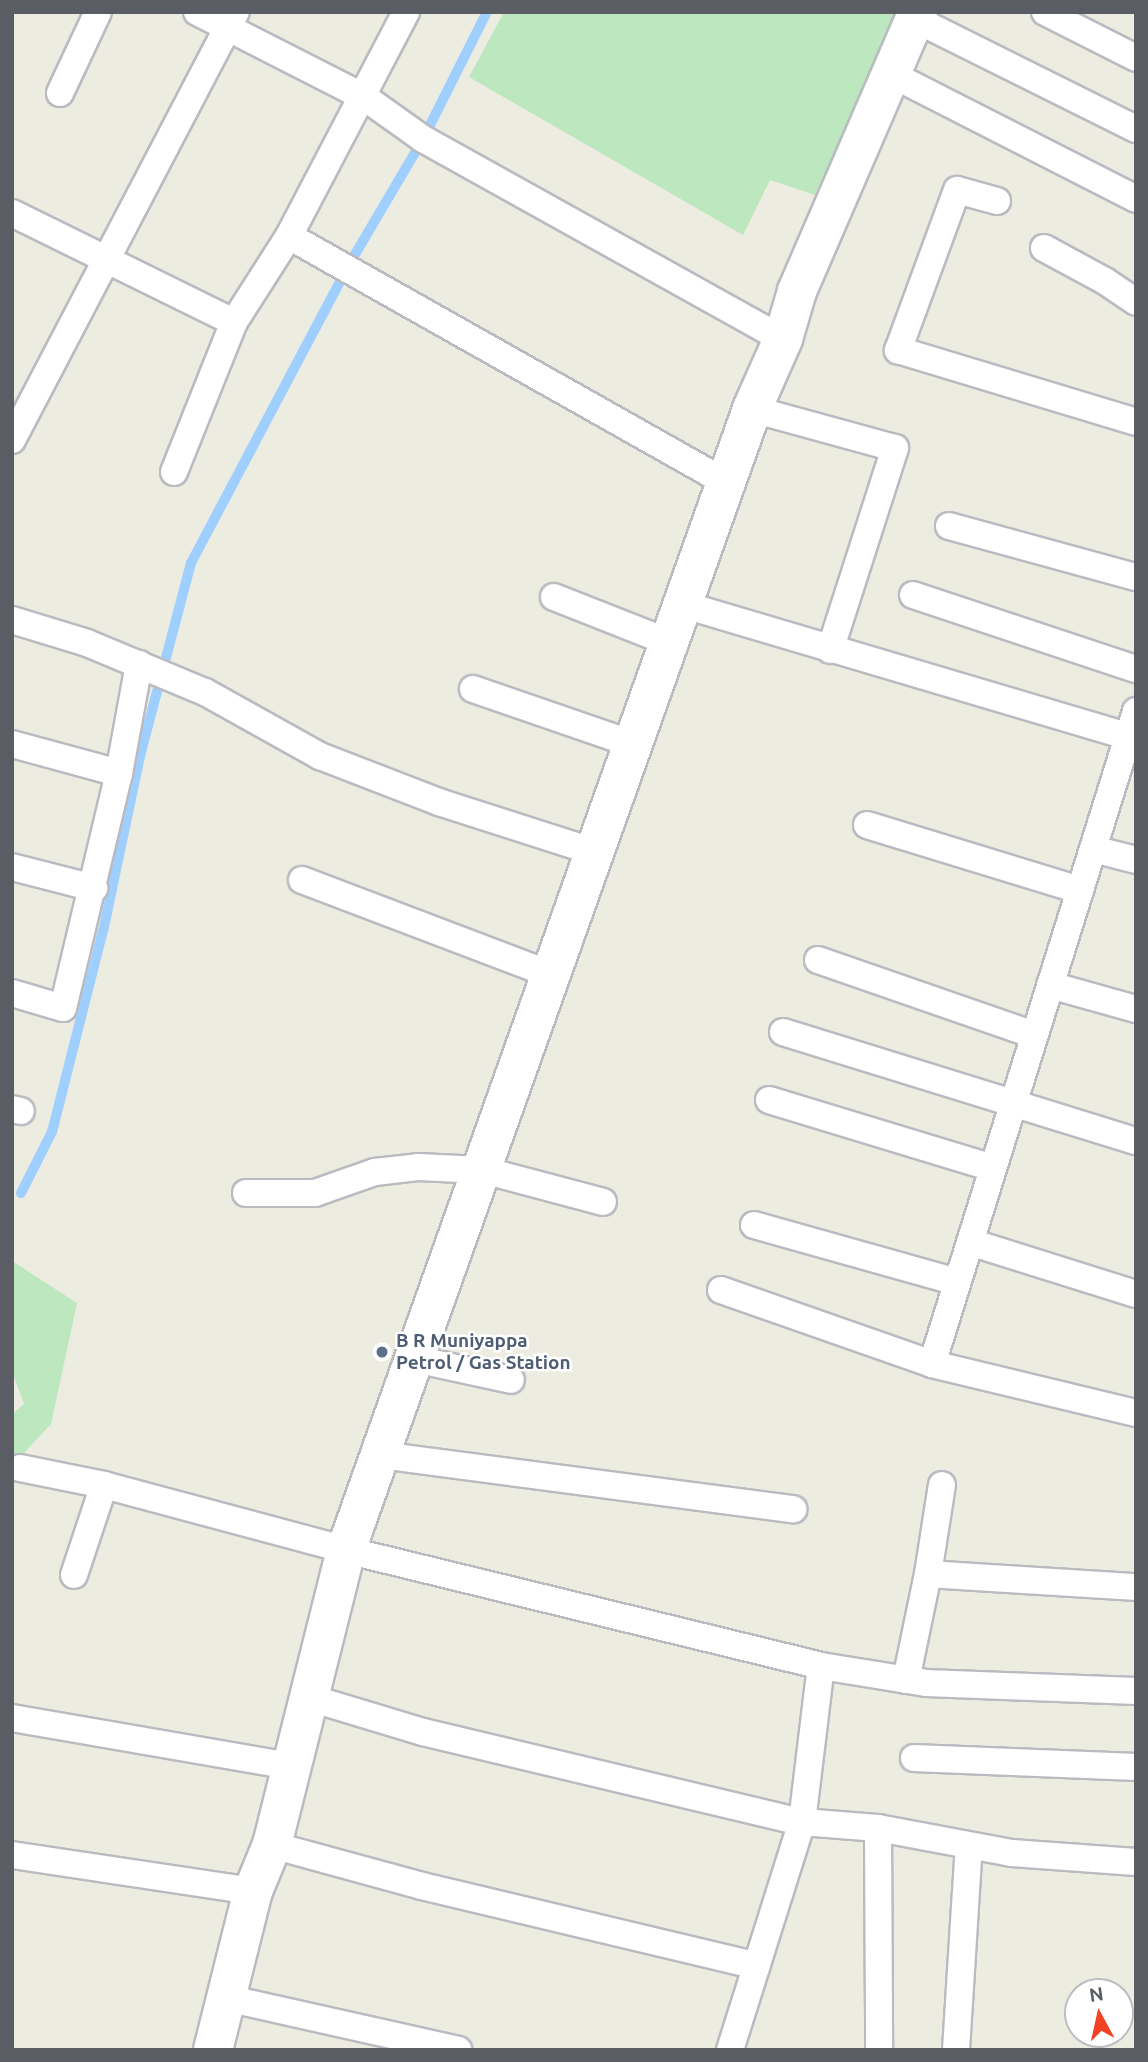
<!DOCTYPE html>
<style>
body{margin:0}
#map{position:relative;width:1148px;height:2062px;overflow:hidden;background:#edece1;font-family:Ubuntu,sans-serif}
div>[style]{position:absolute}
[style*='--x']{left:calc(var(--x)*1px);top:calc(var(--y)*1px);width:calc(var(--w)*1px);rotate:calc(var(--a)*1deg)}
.green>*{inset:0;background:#bce7bf}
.stream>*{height:10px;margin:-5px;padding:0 5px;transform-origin:5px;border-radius:5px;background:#9fcfff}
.roads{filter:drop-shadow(2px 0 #b9bbc1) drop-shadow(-2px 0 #b9bbc1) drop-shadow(0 2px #b9bbc1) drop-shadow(0 -2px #b9bbc1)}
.street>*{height:26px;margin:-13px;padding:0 13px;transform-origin:13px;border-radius:13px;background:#fff}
.secondary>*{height:38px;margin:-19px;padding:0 19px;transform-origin:19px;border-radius:19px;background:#fff}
.dots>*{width:19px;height:19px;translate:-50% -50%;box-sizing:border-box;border:4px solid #fff;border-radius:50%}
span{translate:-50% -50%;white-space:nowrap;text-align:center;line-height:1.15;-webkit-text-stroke:5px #fff;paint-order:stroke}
.service-label{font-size:19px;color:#4e5e75;font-weight:700}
.left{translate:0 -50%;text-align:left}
.frame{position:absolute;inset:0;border:14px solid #5a5d63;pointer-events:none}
.north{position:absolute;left:1064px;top:1978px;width:70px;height:70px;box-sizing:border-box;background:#fff;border:2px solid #bdbec1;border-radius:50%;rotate:352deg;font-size:19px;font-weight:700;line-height:28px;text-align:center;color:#5a5d63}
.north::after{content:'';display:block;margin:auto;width:24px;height:32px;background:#f14224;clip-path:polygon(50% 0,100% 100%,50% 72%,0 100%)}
</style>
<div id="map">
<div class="green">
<div style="clip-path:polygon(504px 12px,897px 12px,815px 195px,770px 180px,743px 235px,469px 77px)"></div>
<div style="clip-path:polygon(12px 1261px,77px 1303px,51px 1424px,12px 1466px,12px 1414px,24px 1404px,12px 1372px)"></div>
</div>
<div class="stream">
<div style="--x:21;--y:1193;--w:68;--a:-63.1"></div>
<div style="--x:52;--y:1132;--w:211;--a:-75.8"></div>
<div style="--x:104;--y:927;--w:175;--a:-78.1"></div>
<div style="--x:140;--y:756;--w:200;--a:-75.2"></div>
<div style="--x:191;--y:563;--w:334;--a:-62.1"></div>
<div style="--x:347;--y:268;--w:150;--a:-59.5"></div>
<div style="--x:423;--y:139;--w:142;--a:-63.3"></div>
</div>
<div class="roads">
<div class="street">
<div style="--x:197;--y:12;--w:187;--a:27"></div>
<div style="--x:364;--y:97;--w:72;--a:35.4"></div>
<div style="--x:423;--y:139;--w:412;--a:29.1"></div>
<div style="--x:1045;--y:12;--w:102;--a:26.8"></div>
<div style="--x:915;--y:19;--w:247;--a:26.5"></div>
<div style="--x:891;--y:74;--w:275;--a:27"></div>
<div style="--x:60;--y:93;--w:89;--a:-64.9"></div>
<div style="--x:997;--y:201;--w:41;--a:-164.6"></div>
<div style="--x:957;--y:190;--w:171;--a:110.2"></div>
<div style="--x:898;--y:350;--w:249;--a:16.8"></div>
<div style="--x:12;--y:213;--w:247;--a:26.2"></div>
<div style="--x:234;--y:322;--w:102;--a:-57.4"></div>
<div style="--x:289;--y:236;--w:253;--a:-62.4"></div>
<div style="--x:289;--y:236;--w:503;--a:29.42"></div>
<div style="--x:1044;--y:248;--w:69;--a:28.4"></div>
<div style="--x:1105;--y:281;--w:37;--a:34"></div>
<div style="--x:752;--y:409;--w:148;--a:15.3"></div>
<div style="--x:895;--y:448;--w:212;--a:107.8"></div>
<div style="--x:12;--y:440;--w:483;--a:-62.4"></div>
<div style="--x:174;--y:472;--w:162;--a:-68.2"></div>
<div style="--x:949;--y:526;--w:194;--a:15.3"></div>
<div style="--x:913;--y:595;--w:235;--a:18.4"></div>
<div style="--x:554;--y:597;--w:123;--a:21.5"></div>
<div style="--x:681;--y:604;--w:466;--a:16.5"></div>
<div style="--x:12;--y:620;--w:78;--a:17"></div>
<div style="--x:87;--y:643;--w:128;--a:22.6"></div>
<div style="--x:205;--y:692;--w:132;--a:29.1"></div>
<div style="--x:320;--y:756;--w:128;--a:21.1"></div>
<div style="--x:439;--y:802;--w:164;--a:17.8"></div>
<div style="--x:473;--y:689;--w:169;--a:19"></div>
<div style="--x:12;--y:744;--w:111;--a:15.2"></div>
<div style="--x:867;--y:825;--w:223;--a:17"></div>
<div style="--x:1093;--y:849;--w:44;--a:14.3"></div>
<div style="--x:12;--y:867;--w:85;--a:14.4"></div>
<div style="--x:302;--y:880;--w:267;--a:20.8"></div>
<div style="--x:818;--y:960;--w:229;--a:19.1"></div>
<div style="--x:1050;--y:985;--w:89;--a:15.6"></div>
<div style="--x:12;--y:993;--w:53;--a:16.4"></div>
<div style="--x:63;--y:1008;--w:242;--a:-76.6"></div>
<div style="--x:119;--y:773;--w:111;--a:-79.6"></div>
<div style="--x:783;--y:1032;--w:369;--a:17.2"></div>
<div style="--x:769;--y:1100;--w:234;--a:16.9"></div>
<div style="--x:12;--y:1109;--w:9;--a:13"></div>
<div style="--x:246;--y:1193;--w:69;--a:0"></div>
<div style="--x:315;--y:1193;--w:64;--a:-19.3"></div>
<div style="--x:375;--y:1172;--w:43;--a:-6.6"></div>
<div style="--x:418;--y:1167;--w:65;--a:2.6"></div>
<div style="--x:483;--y:1170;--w:124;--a:14.9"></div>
<div style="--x:754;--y:1225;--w:211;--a:15.7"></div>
<div style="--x:970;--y:1242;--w:174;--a:17.4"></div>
<div style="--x:721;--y:1290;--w:224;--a:19.3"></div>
<div style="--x:932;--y:1364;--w:210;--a:13.5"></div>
<div style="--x:415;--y:1359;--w:98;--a:12.3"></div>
<div style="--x:932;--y:1364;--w:684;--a:-72.65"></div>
<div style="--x:381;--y:1455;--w:416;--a:7.5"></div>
<div style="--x:20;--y:1468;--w:86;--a:11.4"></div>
<div style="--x:104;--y:1485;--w:251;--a:15"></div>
<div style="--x:346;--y:1550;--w:489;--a:13.7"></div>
<div style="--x:821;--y:1666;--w:106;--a:9.2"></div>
<div style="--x:926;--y:1683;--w:210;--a:2.2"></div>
<div style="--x:928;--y:1574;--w:90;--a:-81.1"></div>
<div style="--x:74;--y:1575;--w:95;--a:-71.6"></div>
<div style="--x:906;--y:1680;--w:108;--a:-78.3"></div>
<div style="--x:928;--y:1574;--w:208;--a:3.6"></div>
<div style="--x:307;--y:1697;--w:121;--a:16.8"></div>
<div style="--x:423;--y:1732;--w:390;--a:13.4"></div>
<div style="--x:802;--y:1822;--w:76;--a:4.5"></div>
<div style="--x:878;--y:1828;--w:136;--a:10.6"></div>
<div style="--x:1012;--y:1853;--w:124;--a:4.2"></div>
<div style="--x:12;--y:1718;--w:281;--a:9.8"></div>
<div style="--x:914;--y:1758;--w:222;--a:2.3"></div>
<div style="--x:878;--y:1828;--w:222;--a:89.7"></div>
<div style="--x:272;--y:1845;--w:156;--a:15.3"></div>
<div style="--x:422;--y:1886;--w:344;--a:13.4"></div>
<div style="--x:12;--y:1855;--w:244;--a:8.5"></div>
<div style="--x:226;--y:1998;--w:238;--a:12.6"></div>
<div style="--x:730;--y:2050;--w:239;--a:-72.5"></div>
<div style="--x:802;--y:1822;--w:157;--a:-83.1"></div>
<div style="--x:956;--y:2050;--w:204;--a:-86.4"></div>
</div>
<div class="secondary">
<div style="--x:213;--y:2050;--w:164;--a:-75.9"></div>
<div style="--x:253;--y:1891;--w:50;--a:-67.6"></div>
<div style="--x:272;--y:1845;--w:304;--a:-75.9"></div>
<div style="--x:346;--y:1550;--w:1211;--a:-70.41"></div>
<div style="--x:752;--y:409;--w:77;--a:-66.1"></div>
<div style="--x:783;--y:339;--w:50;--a:-73.7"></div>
<div style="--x:797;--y:291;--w:304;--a:-66.6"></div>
</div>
</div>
<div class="dots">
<div style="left:382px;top:1352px;background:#5c6f8a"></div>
</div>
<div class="service-label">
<span class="left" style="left:396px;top:1352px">B R Muniyappa<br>Petrol / Gas Station</span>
</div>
<div class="frame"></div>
<div class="north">N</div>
</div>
